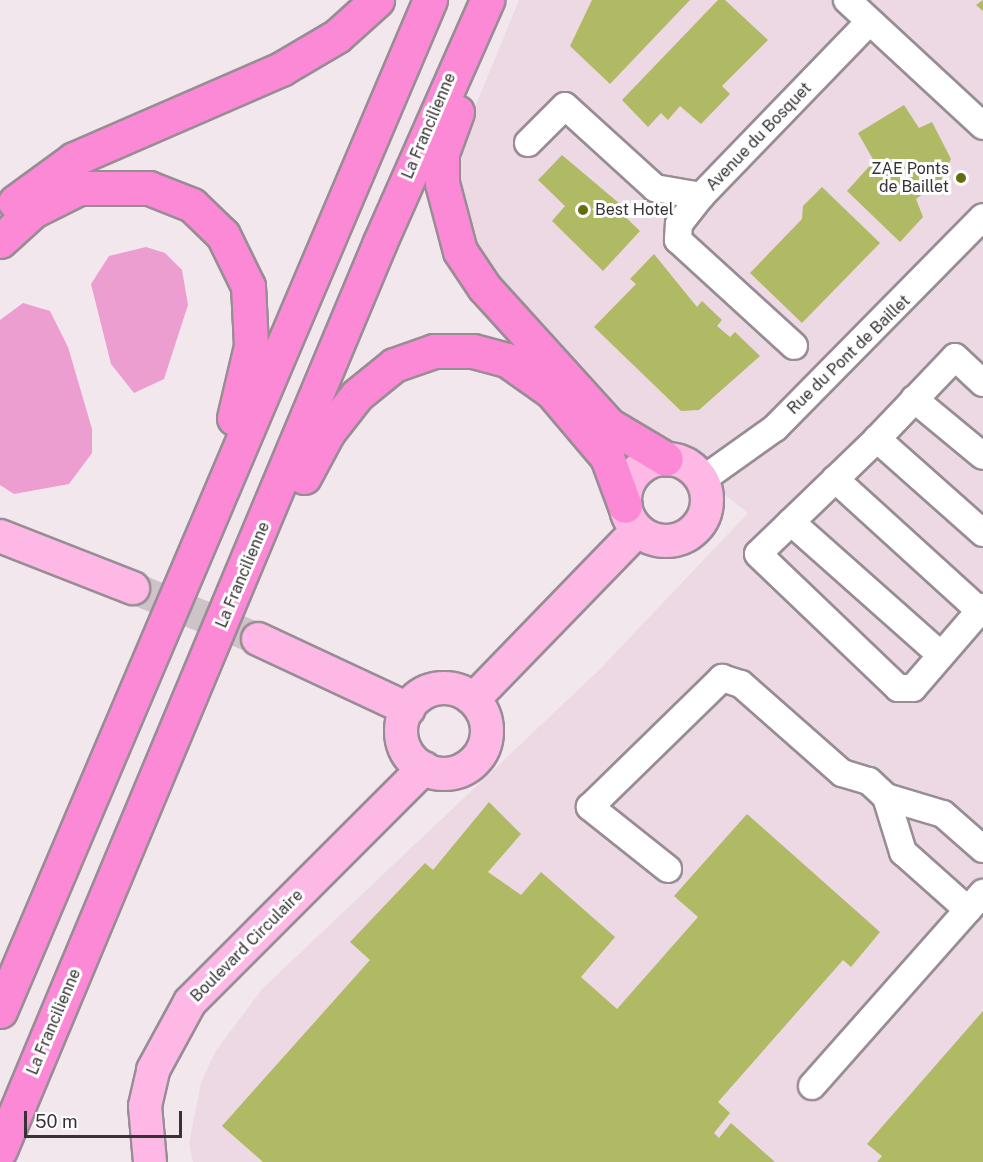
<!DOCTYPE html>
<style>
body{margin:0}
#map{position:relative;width:983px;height:1162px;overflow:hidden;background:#f3e7ee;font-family:"Public Sans",sans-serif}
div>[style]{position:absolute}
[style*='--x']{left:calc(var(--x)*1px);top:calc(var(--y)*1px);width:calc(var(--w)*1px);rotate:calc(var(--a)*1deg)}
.built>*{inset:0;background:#ecd9e4}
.water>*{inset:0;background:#eb9ecf}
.building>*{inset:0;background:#b0b964}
.major-tunnel>*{height:32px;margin-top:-16px;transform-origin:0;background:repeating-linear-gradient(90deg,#cdc3c9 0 32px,transparent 0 48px)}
.roads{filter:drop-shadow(2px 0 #988d94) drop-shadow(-2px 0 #988d94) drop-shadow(0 2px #988d94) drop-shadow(0 -2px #988d94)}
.minor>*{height:26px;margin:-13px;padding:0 13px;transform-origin:13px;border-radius:13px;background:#fff}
.major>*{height:32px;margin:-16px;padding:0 16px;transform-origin:16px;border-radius:16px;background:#fdb8e6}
.major>.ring{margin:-16px;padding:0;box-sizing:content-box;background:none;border:32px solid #fdb8e6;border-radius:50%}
.highway>*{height:33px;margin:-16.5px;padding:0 16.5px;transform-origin:16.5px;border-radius:16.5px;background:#fc89d6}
.dots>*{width:16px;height:16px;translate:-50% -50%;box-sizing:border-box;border:3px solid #fff;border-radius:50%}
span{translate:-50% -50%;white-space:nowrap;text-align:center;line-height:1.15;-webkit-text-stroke:6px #fff;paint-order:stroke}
.street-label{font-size:16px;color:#373235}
.poi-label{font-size:16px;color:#373235}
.right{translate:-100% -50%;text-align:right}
.left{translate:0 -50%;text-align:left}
.scale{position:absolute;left:24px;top:1111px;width:158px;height:27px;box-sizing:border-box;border:3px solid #373235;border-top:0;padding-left:8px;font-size:18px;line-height:21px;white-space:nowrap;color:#373235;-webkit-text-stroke:4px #fff;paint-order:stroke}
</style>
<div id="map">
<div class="built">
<div style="clip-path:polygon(519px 0,983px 0,983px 1162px,193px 1162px,189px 1143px,201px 1083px,215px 1052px,262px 989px,599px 670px,748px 513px,643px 432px,485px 260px,467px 228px,458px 181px,466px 129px)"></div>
</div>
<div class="water">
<div style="clip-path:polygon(146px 247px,165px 253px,182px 270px,188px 305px,164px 379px,134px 393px,111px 364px,91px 284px,109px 256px)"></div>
<div style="clip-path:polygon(23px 303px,50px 311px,68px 347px,92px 429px,92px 453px,69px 484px,14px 494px,0 485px,0 320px)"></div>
</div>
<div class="building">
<div style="clip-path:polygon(592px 0,690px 0,610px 84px,570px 46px)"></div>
<div style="clip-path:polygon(718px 0,725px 0,768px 40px,722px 86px,730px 94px,701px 124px,680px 106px,668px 120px,661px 113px,648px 127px,622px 100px)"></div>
<div style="clip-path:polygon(983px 0,983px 11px,976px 5px)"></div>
<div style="clip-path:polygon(904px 105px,919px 128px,932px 122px,951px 159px,941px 181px,916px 199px,923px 217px,900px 242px,847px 191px,874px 161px,858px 133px)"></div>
<div style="clip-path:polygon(562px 155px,620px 204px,616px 208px,640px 231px,603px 271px,552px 221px,565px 206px,538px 180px)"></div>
<div style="clip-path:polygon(822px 187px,880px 243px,802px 323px,750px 273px,802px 219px,803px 206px)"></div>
<div style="clip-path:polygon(654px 254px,697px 307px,702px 301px,722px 320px,717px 326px,730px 337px,735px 332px,760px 356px,699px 410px,681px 411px,594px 327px,636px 284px,630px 279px)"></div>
<div style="clip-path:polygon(489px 802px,521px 834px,488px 872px,521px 895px,541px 872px,615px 937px,581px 977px,617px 1009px,698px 917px,674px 896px,747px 814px,880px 932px,851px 967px,843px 960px,718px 1102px,730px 1113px,714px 1133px,719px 1138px,731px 1123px,775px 1162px,263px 1162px,222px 1126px,370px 960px,350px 942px,425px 863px,433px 870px)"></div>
<div style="clip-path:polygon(983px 1011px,983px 1162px,877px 1162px,882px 1156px,867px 1144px)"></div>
</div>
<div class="major-tunnel">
<div style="--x:133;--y:588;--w:135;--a:22.2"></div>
</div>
<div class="roads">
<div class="minor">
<div style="--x:847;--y:0;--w:185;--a:42.8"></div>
<div style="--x:528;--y:143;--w:52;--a:-45"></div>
<div style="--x:565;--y:106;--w:122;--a:42.3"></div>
<div style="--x:655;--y:188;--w:47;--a:9.9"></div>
<div style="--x:701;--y:196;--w:242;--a:-46"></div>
<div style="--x:701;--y:196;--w:36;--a:128"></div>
<div style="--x:679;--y:224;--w:16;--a:94"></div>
<div style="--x:678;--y:240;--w:157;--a:42.4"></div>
<div style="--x:914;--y:399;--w:89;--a:39.6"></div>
<div style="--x:877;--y:439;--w:113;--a:-46.4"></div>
<div style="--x:955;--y:357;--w:38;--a:43"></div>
<div style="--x:835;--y:479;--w:196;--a:42.3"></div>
<div style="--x:702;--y:480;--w:90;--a:-35.5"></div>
<div style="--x:775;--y:428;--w:296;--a:-45.4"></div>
<div style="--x:791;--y:522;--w:200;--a:41.6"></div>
<div style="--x:983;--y:533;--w:142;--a:-138.4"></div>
<div style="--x:877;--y:439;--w:165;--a:136"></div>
<div style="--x:758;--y:554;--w:194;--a:43.7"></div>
<div style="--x:898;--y:688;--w:15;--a:0"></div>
<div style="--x:913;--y:688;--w:107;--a:-49.2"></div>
<div style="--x:886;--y:797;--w:58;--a:72.8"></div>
<div style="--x:903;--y:852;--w:87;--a:41.7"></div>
<div style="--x:668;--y:869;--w:100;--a:-141.5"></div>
<div style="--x:590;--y:807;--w:185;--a:-44.3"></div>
<div style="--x:722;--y:678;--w:20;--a:18"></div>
<div style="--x:741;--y:684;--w:135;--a:41.4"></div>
<div style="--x:842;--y:773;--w:28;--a:17"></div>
<div style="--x:869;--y:781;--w:23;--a:43"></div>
<div style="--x:886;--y:797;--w:59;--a:16.6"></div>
<div style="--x:943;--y:814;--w:53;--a:41.2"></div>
<div style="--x:812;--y:1086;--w:258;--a:-48.5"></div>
</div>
<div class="major">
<div class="ring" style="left:625px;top:459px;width:50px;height:50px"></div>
<div style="--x:0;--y:536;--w:143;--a:21.4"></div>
<div style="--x:258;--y:639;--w:166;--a:25"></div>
<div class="ring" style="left:401px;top:688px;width:54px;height:54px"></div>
<div style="--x:474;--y:699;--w:235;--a:-45.9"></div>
<div style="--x:150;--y:1162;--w:56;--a:-95.1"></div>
<div style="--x:145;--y:1106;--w:37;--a:-77"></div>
<div style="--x:153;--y:1070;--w:77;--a:-61.4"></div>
<div style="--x:190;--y:1002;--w:331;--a:-45"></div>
</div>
<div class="highway">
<div style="--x:457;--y:112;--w:44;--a:110.1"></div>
<div style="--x:442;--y:153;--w:30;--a:90"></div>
<div style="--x:442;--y:183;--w:70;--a:75.2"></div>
<div style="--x:460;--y:251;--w:43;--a:56.3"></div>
<div style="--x:484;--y:287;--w:186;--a:47.8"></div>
<div style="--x:609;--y:425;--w:66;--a:30.8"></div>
<div style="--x:15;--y:202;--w:73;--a:-36.1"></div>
<div style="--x:74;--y:159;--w:226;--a:-23.5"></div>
<div style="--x:281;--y:69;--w:65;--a:-30.5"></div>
<div style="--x:337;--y:36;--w:54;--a:-42"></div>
<div style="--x:0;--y:241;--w:45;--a:-42.3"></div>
<div style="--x:33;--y:211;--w:51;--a:-26.6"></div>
<div style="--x:79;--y:188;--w:70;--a:0"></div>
<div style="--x:149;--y:188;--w:46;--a:21.6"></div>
<div style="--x:192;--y:205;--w:43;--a:44.1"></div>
<div style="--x:223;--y:235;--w:57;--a:63.9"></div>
<div style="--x:248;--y:286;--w:60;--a:87.1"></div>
<div style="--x:251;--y:346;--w:74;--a:103.3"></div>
<div style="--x:304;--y:477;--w:51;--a:-61.9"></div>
<div style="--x:328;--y:432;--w:47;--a:-51.9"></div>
<div style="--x:357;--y:395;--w:48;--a:-39"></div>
<div style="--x:394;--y:365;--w:42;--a:-19.3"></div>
<div style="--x:434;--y:351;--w:39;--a:0"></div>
<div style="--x:473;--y:351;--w:35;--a:15"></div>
<div style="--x:507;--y:360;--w:55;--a:35.4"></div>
<div style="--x:552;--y:392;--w:85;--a:49.8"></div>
<div style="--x:607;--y:457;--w:52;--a:69.8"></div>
<div style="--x:0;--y:1011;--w:1099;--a:-66.96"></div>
<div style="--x:0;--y:1150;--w:984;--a:-67.29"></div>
<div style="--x:380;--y:242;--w:265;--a:-66.1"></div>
</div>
</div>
<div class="dots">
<div style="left:961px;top:178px;background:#666c10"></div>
<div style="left:583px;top:210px;background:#666c10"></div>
</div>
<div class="street-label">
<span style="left:429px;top:126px;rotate:-67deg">La Francilienne</span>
<span style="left:759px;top:137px;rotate:-46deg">Avenue du Bosquet</span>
<span style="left:849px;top:355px;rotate:-44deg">Rue du Pont de Baillet</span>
<span style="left:243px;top:575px;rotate:-67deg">La Francilienne</span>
<span style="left:247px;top:946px;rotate:-45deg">Boulevard Circulaire</span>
<span style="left:54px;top:1022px;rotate:-67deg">La Francilienne</span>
</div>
<div class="poi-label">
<span class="right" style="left:949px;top:178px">ZAE Ponts<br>de Baillet</span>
<span class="left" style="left:595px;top:210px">Best Hotel</span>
</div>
<div class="scale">50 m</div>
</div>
